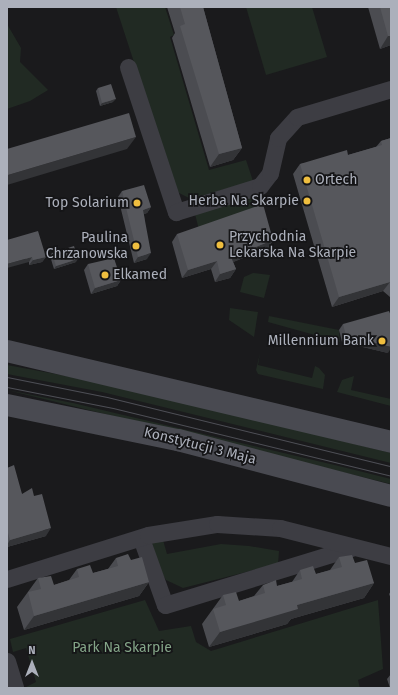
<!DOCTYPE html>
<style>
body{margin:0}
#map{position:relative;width:398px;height:695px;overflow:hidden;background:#1a1a1c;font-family:"Fira Sans",sans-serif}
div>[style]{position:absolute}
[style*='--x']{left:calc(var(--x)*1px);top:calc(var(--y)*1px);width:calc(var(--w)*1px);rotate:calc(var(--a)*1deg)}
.green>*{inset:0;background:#212a23}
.street>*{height:17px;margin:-8.5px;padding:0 8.5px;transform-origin:8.5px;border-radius:8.5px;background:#3d3d43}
.secondary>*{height:22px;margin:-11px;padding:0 11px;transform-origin:11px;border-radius:11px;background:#494a51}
.tram>*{height:1px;margin:-0.5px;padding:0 0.5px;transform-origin:0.5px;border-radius:0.5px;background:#4e4f56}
.wall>*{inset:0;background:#4b4c51}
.shaded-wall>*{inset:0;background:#333437}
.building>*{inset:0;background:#56575c}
.dots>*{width:11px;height:11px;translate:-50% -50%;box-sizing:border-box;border:2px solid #151517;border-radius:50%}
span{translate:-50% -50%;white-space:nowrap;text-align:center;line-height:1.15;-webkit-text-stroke:3.5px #151517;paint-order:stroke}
.poi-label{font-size:14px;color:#acb0bb}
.left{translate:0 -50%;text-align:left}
.right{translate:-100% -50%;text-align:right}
.street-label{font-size:14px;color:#acb0bb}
.park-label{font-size:14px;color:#84a588}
.frame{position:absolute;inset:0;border:8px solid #acb0bb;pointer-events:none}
.north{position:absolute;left:12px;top:643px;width:40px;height:40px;-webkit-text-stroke:3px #151517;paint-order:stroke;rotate:0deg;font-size:11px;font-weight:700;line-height:16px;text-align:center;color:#acb0bb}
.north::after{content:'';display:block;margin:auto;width:14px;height:18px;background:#acb0bb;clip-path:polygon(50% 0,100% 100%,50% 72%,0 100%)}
</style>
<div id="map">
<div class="green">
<div style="clip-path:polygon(116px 7px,165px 7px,174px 35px,170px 37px,209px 170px,246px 160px,253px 181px,191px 199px,179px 193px,174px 185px)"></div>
<div style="clip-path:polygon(246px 7px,312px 7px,327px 57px,266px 75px)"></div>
<div style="clip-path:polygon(7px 24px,21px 48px,20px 62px,48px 90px,30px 101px,7px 109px)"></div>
<div style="clip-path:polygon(256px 195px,272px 247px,268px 248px,257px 213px,199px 230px,195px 214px)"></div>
<div style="clip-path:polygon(253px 273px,270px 275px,264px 298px,240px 292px,244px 277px)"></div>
<div style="clip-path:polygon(230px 308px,258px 312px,254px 337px,229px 320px)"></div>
<div style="clip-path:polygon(269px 316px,339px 330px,340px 342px,268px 322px)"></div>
<div style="clip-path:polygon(260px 353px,258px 365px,312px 378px,315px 366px,319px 368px,325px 375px,323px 389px,258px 374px,256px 370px)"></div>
<div style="clip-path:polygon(7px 365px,115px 385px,391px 453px,391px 463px,102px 392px,7px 374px)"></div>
<div style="clip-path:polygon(354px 376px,351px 390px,391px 399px,391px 406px,337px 392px,342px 380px)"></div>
<div style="clip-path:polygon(7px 390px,73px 403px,343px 467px,391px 479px,391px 484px)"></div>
<div style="clip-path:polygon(163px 540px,167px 554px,221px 544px,249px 546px,279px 551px,278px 564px,183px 588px,166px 580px,161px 572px,152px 543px)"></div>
<div style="clip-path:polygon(145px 600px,159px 631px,191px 626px,196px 642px,211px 651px,378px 600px,383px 669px,358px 680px,360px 688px,24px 688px,36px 682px,26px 648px,13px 652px,10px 639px)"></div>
</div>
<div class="street">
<div style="--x:128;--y:67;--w:153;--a:71.7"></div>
<div style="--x:176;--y:212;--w:88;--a:-17.2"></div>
<div style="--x:260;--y:186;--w:16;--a:-52"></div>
<div style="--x:270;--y:173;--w:36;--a:-77"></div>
<div style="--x:278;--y:138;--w:28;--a:-48"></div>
<div style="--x:297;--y:117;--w:98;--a:-16.6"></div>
<div style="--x:141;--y:538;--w:71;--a:70.3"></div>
<div style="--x:165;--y:605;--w:195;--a:-17"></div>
<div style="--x:7;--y:579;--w:148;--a:-17.3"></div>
<div style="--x:148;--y:535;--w:70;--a:-9.1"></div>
<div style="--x:217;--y:524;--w:63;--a:3.6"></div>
<div style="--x:280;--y:528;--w:114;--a:14.2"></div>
<div style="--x:7;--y:661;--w:28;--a:73"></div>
</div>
<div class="secondary">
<div style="--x:7;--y:351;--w:395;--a:13.3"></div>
<div style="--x:7;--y:405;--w:175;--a:11.6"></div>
<div style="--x:178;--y:440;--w:220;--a:14.7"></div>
</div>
<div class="tram">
<div style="--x:7;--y:377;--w:102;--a:11.3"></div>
<div style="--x:107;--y:397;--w:292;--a:13.7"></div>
<div style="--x:7;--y:387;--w:108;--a:11.2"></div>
<div style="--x:113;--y:408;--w:286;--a:13.7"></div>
</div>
<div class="wall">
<div style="clip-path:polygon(167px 7px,203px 7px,242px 148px,233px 160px,210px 167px,172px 38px,175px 33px)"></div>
<div style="clip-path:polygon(368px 7px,391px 7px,391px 45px,380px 49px)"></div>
<div style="clip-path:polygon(98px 88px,113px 102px,100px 106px,96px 91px)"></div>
<div style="clip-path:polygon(391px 138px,391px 295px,390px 297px,383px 291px,332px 307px,293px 174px,300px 164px,348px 155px,376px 147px,381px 141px)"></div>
<div style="clip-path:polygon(122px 191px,151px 207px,147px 213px,144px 214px,147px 259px,134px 263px,118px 197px)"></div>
<div style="clip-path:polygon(177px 234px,273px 240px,268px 248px,233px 262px,236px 269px,230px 278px,215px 282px,211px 269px,182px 278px,172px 242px)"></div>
<div style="clip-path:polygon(7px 240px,46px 257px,42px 262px,29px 265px,29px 262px)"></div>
<div style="clip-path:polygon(52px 253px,76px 262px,54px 269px,50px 256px)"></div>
<div style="clip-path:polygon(88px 264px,121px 280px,117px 286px,91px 294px,84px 270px)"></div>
<div style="clip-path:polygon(343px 324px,388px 353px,342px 342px,339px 330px)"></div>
<div style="clip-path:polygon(7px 468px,46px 536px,7px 547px)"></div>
<div style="clip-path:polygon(339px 557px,355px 563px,374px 583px,364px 598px,291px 619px,287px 624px,209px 647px,202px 624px,223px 595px,239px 601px,254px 596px,263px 585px,277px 586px,292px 582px,300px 570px,316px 574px,330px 570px)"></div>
<div style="clip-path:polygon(116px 558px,131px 560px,149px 582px,139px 596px,24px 630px,17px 607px,38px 578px,54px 585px,69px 580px,77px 569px,93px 573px,108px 569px)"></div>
<div style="clip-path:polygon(391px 591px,391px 599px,389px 594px)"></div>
<div style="clip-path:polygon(391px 674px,391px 688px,390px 688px,387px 679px)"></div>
</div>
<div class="shaded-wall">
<div style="clip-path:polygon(388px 36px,391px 36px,391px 45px,380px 49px)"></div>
<div style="clip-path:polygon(116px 99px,113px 102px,100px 106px,102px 103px)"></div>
<div style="clip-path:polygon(136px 137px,127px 149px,7px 185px,7px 176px,8px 175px)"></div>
<div style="clip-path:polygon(242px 148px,233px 160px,210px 167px,219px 154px)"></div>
<div style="clip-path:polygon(151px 207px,147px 213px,139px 216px,143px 210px)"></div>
<div style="clip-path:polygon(273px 240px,268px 248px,226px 265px,231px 257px)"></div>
<div style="clip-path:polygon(151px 253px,147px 259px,134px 263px,138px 257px)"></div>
<div style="clip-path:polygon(32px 257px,29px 262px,7px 268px,7px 264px)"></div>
<div style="clip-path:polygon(46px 257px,42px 262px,29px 265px,33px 260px)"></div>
<div style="clip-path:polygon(78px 259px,76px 262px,54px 269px,56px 266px)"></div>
<div style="clip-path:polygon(217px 261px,211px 269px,182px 278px,188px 270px)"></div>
<div style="clip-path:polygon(236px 269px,230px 278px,215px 282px,220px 274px)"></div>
<div style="clip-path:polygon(121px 280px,117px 286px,91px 294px,95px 288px)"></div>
<div style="clip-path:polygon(390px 282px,383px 291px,332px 307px,339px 297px)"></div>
<div style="clip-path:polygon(346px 336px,391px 347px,391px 348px,388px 353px,342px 342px)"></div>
<div style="clip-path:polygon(51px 528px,46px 536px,7px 547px,7px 545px,10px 540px)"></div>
<div style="clip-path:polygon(149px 582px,139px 596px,24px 630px,34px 616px)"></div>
<div style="clip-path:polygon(374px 583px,364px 598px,291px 619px,287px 624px,209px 647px,220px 632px,297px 605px)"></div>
</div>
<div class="building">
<div style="clip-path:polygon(180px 7px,203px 7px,242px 148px,219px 154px,180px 26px,185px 24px)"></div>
<div style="clip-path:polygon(380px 7px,391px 7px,391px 36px,388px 36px)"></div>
<div style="clip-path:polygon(111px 84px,116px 99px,102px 103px,98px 88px)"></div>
<div style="clip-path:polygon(129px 113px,136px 137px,8px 175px,7px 172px,7px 149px)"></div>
<div style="clip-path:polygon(391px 138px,391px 283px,390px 282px,339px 297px,300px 164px,347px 150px,348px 155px,382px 145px,381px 141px)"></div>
<div style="clip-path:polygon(144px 185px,151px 207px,143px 210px,151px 253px,138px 257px,122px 191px)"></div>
<div style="clip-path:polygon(263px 204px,273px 240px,231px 257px,236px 269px,220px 274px,217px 261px,188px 270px,177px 234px)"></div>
<div style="clip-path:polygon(38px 231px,46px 257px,33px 260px,32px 257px,7px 264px,7px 240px)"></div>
<div style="clip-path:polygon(74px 246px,78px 259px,56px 266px,52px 253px)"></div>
<div style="clip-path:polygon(114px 258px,121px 280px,95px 288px,88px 264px)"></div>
<div style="clip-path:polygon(389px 311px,391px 316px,391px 347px,346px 336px,343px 324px)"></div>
<div style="clip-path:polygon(14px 465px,22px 494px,32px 488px,34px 496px,42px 494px,51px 528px,10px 540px,8px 533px,7px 534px,7px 468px)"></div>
<div style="clip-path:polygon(128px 554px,131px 560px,142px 557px,149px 582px,34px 616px,28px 592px,41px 589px,38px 578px,51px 576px,54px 585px,79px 577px,77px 569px,90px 565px,93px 573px,118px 566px,116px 558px)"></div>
<div style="clip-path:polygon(352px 555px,355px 563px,367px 560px,374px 583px,297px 605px,298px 609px,220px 632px,213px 609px,226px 605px,223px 595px,236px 592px,239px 601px,265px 593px,263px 585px,276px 580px,277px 586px,302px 579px,300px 570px,313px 566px,316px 574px,342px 567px,339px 557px)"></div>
</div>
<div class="dots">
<div style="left:307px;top:180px;background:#efbe3f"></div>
<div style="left:307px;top:201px;background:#efbe3f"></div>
<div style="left:137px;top:203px;background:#efbe3f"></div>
<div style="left:220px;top:245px;background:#efbe3f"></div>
<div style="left:136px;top:246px;background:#efbe3f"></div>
<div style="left:105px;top:275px;background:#efbe3f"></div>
<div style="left:382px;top:341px;background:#efbe3f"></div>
</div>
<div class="poi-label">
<span class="left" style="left:315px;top:180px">Ortech</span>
<span class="right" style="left:299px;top:201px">Herba Na Skarpie</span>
<span class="right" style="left:129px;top:203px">Top Solarium</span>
<span class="left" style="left:229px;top:245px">Przychodnia<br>Lekarska Na Skarpie</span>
<span class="right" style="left:128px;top:246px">Paulina<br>Chrzanowska</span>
<span class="left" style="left:113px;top:275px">Elkamed</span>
<span class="right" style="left:374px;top:341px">Millennium Bank</span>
</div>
<div class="street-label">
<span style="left:200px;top:446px;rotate:14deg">Konstytucji 3 Maja</span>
</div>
<div class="park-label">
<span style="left:122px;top:648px">Park Na Skarpie</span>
</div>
<div class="frame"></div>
<div class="north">N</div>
</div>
